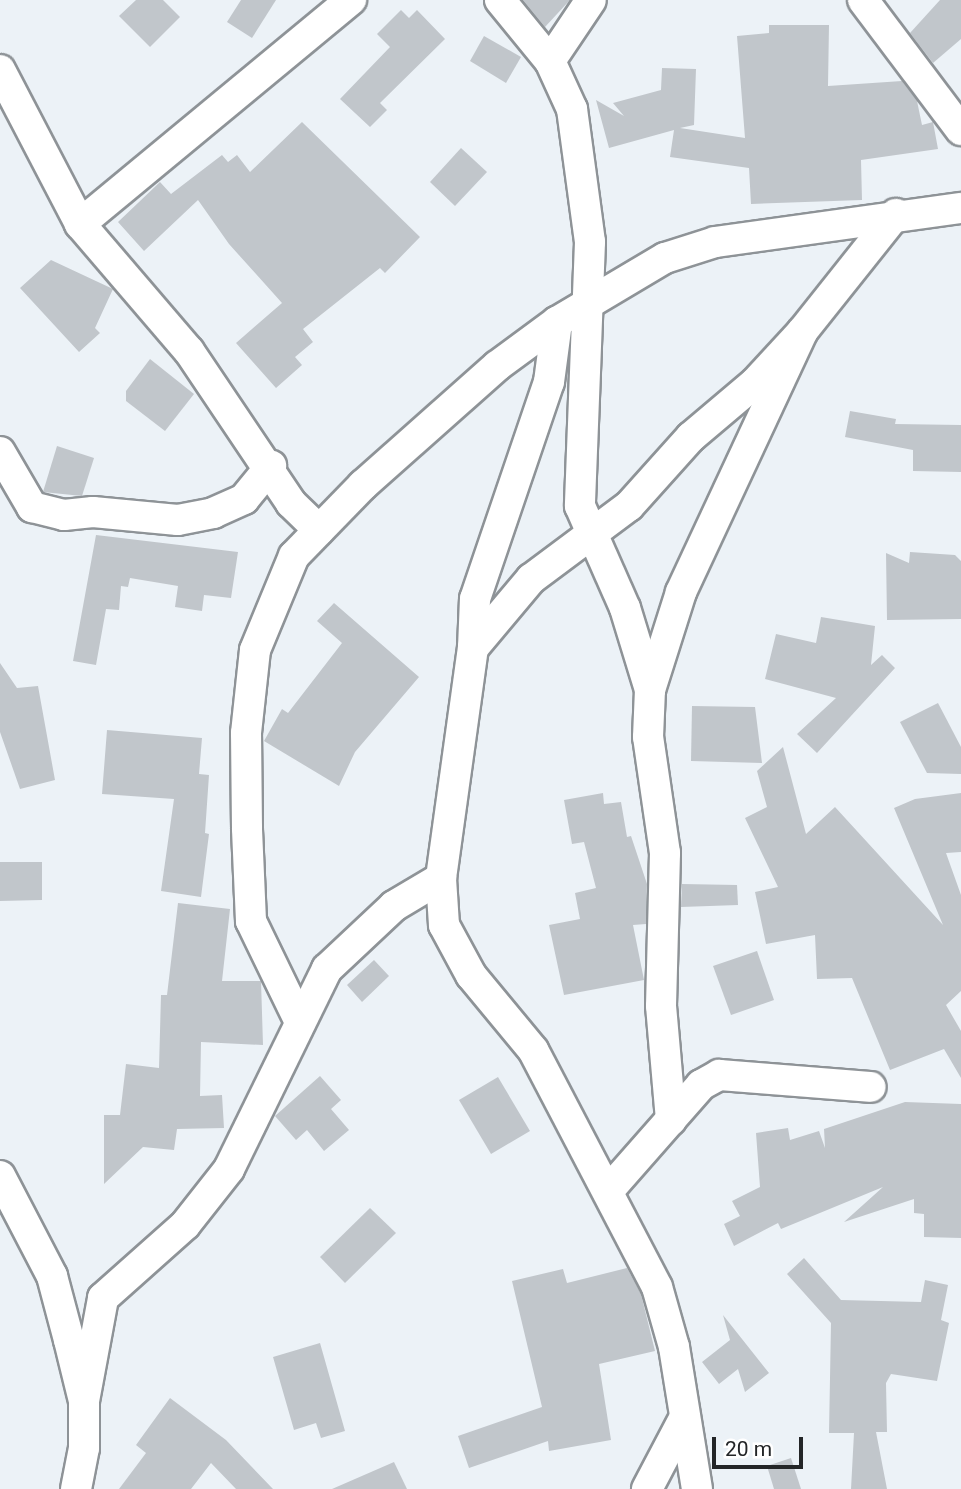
<!DOCTYPE html>
<style>
body{margin:0}
#map{position:relative;width:961px;height:1489px;overflow:hidden;background:#ecf2f7;font-family:Roboto,sans-serif}
div>[style]{position:absolute}
[style*='--x']{left:calc(var(--x)*1px);top:calc(var(--y)*1px);width:calc(var(--w)*1px);rotate:calc(var(--a)*1deg)}
.building>*{inset:0;background:#c1c6cb}
.roads{filter:drop-shadow(2px 0 #8e9397) drop-shadow(-2px 0 #8e9397) drop-shadow(0 2px #8e9397) drop-shadow(0 -2px #8e9397)}
.minor>*{height:30px;margin:-15px;padding:0 15px;transform-origin:15px;border-radius:15px;background:#fff}
span{translate:-50% -50%;white-space:nowrap;text-align:center;line-height:1.15;-webkit-text-stroke:7px #fff;paint-order:stroke}
.scale{position:absolute;left:712px;top:1437px;width:91px;height:32px;box-sizing:border-box;border:4px solid #232527;border-top:0;padding-left:9px;font-size:21px;line-height:24px;white-space:nowrap;color:#232527;-webkit-text-stroke:5px #fff;paint-order:stroke}
</style>
<div id="map">
<div class="building">
<div style="clip-path:polygon(136px 0,163px 0,180px 17px,150px 47px,119px 16px)"></div>
<div style="clip-path:polygon(241px 0,276px 0,252px 38px,227px 22px)"></div>
<div style="clip-path:polygon(523px 0,570px 0,545px 27px)"></div>
<div style="clip-path:polygon(940px 0,961px 0,961px 39px,933px 63px,910px 33px)"></div>
<div style="clip-path:polygon(401px 10px,409px 18px,417px 10px,445px 39px,380px 103px,387px 110px,370px 127px,340px 99px,390px 47px,377px 34px)"></div>
<div style="clip-path:polygon(769px 25px,829px 25px,828px 86px,902px 81px,917px 101px,922px 125px,933px 122px,938px 149px,861px 160px,862px 200px,751px 204px,749px 168px,670px 157px,674px 130px,609px 148px,596px 100px,624px 116px,613px 103px,661px 90px,662px 68px,696px 69px,694px 125px,680px 128px,745px 138px,737px 36px,769px 33px)"></div>
<div style="clip-path:polygon(484px 36px,521px 57px,506px 83px,470px 61px)"></div>
<div style="clip-path:polygon(302px 122px,420px 237px,385px 273px,380px 268px,303px 329px,313px 342px,295px 357px,302px 365px,276px 388px,236px 343px,282px 303px,229px 244px,198px 200px,144px 251px,118px 222px,160px 182px,171px 194px,222px 155px,228px 162px,237px 155px,250px 172px)"></div>
<div style="clip-path:polygon(461px 148px,487px 172px,455px 206px,430px 182px)"></div>
<div style="clip-path:polygon(51px 260px,113px 289px,95px 328px,100px 333px,79px 352px,20px 288px)"></div>
<div style="clip-path:polygon(150px 359px,194px 394px,165px 431px,126px 401px,126px 391px)"></div>
<div style="clip-path:polygon(850px 411px,896px 419px,895px 424px,961px 425px,961px 472px,913px 471px,913px 450px,845px 437px)"></div>
<div style="clip-path:polygon(57px 446px,94px 458px,82px 496px,43px 492px)"></div>
<div style="clip-path:polygon(96px 535px,238px 552px,231px 598px,204px 595px,202px 611px,175px 607px,178px 586px,130px 578px,128px 587px,121px 586px,119px 610px,106px 609px,96px 665px,73px 661px)"></div>
<div style="clip-path:polygon(910px 552px,955px 555px,961px 561px,961px 619px,887px 620px,886px 553px,909px 563px)"></div>
<div style="clip-path:polygon(334px 603px,419px 677px,355px 752px,339px 786px,264px 741px,282px 709px,288px 713px,342px 643px,317px 621px)"></div>
<div style="clip-path:polygon(821px 617px,875px 626px,871px 665px,882px 655px,895px 668px,817px 753px,797px 734px,836px 698px,765px 679px,776px 634px,816px 643px)"></div>
<div style="clip-path:polygon(0 663px,17px 688px,38px 686px,55px 780px,20px 789px,0 732px)"></div>
<div style="clip-path:polygon(938px 703px,961px 747px,961px 774px,927px 773px,900px 722px)"></div>
<div style="clip-path:polygon(692px 706px,755px 707px,762px 763px,691px 761px)"></div>
<div style="clip-path:polygon(107px 730px,202px 738px,199px 774px,209px 775px,205px 833px,209px 834px,201px 897px,161px 891px,174px 799px,102px 794px)"></div>
<div style="clip-path:polygon(783px 747px,806px 834px,835px 807px,943px 925px,894px 808px,915px 799px,961px 793px,961px 852px,946px 853px,961px 895px,961px 991px,946px 1005px,961px 1031px,961px 1078px,944px 1049px,890px 1070px,852px 978px,817px 979px,815px 935px,766px 944px,755px 892px,778px 887px,745px 818px,767px 807px,757px 771px)"></div>
<div style="clip-path:polygon(603px 793px,604px 804px,621px 802px,627px 837px,631px 836px,647px 884px,646px 924px,633px 925px,644px 980px,564px 995px,549px 925px,580px 919px,575px 893px,596px 888px,584px 842px,572px 844px,564px 800px)"></div>
<div style="clip-path:polygon(0 862px,42px 862px,42px 900px,0 901px)"></div>
<div style="clip-path:polygon(682px 884px,737px 885px,738px 905px,681px 907px)"></div>
<div style="clip-path:polygon(178px 903px,230px 909px,222px 981px,261px 981px,263px 1045px,201px 1042px,200px 1096px,222px 1095px,224px 1128px,177px 1129px,174px 1150px,143px 1147px,104px 1184px,104px 1115px,120px 1115px,126px 1064px,159px 1068px,161px 995px,167px 995px)"></div>
<div style="clip-path:polygon(757px 951px,774px 1000px,731px 1015px,713px 966px)"></div>
<div style="clip-path:polygon(374px 960px,389px 976px,362px 1002px,347px 985px)"></div>
<div style="clip-path:polygon(320px 1076px,341px 1100px,331px 1109px,349px 1130px,324px 1151px,307px 1130px,296px 1140px,275px 1116px)"></div>
<div style="clip-path:polygon(498px 1077px,530px 1131px,491px 1154px,459px 1100px)"></div>
<div style="clip-path:polygon(905px 1102px,961px 1104px,961px 1238px,924px 1237px,924px 1214px,914px 1213px,914px 1199px,844px 1222px,883px 1187px,781px 1229px,778px 1223px,734px 1246px,724px 1224px,740px 1216px,732px 1201px,760px 1187px,756px 1133px,788px 1128px,790px 1140px,819px 1131px,825px 1148px,824px 1129px)"></div>
<div style="clip-path:polygon(370px 1208px,396px 1233px,345px 1283px,320px 1257px)"></div>
<div style="clip-path:polygon(804px 1258px,841px 1300px,921px 1302px,925px 1280px,948px 1285px,941px 1320px,949px 1323px,937px 1381px,891px 1374px,886px 1383px,887px 1432px,876px 1432px,887px 1489px,851px 1489px,854px 1433px,829px 1433px,831px 1323px,787px 1274px)"></div>
<div style="clip-path:polygon(627px 1268px,641px 1294px,655px 1351px,599px 1364px,611px 1440px,549px 1451px,548px 1441px,469px 1468px,458px 1436px,542px 1407px,512px 1281px,563px 1269px,567px 1283px)"></div>
<div style="clip-path:polygon(723px 1315px,769px 1373px,745px 1392px,738px 1369px,719px 1384px,702px 1362px,730px 1340px)"></div>
<div style="clip-path:polygon(320px 1343px,345px 1431px,321px 1438px,316px 1423px,294px 1430px,273px 1357px)"></div>
<div style="clip-path:polygon(170px 1398px,226px 1440px,273px 1489px,236px 1489px,211px 1463px,191px 1489px,119px 1489px,146px 1453px,136px 1445px)"></div>
<div style="clip-path:polygon(791px 1458px,801px 1489px,774px 1489px,767px 1466px)"></div>
<div style="clip-path:polygon(394px 1462px,407px 1489px,332px 1489px)"></div>
</div>
<div class="roads">
<div class="minor">
<div style="--x:500;--y:0;--w:79;--a:50.7"></div>
<div style="--x:550;--y:61;--w:53;--a:65.4"></div>
<div style="--x:572;--y:109;--w:134;--a:82.3"></div>
<div style="--x:590;--y:242;--w:264;--a:92.2"></div>
<div style="--x:580;--y:506;--w:111;--a:66.2"></div>
<div style="--x:625;--y:608;--w:86;--a:73"></div>
<div style="--x:863;--y:0;--w:163;--a:53"></div>
<div style="--x:550;--y:61;--w:73;--a:-56.1"></div>
<div style="--x:0;--y:70;--w:174;--a:62.5"></div>
<div style="--x:80;--y:224;--w:167;--a:49.4"></div>
<div style="--x:189;--y:351;--w:183;--a:56.1"></div>
<div style="--x:291;--y:503;--w:39;--a:44"></div>
<div style="--x:80;--y:224;--w:352;--a:-39.6"></div>
<div style="--x:0;--y:452;--w:64;--a:59.8"></div>
<div style="--x:32;--y:507;--w:33;--a:14"></div>
<div style="--x:64;--y:515;--w:29;--a:-6"></div>
<div style="--x:93;--y:512;--w:85;--a:5.4"></div>
<div style="--x:178;--y:520;--w:36;--a:-11"></div>
<div style="--x:213;--y:513;--w:34;--a:-24"></div>
<div style="--x:244;--y:499;--w:43;--a:-50.7"></div>
<div style="--x:473;--y:648;--w:49;--a:-87.7"></div>
<div style="--x:475;--y:599;--w:229;--a:-71.2"></div>
<div style="--x:549;--y:382;--w:61;--a:-82.4"></div>
<div style="--x:299;--y:1020;--w:110;--a:-115.9"></div>
<div style="--x:251;--y:921;--w:93;--a:-92.5"></div>
<div style="--x:247;--y:828;--w:95;--a:-90.6"></div>
<div style="--x:246;--y:733;--w:83;--a:-83.8"></div>
<div style="--x:255;--y:650;--w:102;--a:-67.5"></div>
<div style="--x:294;--y:556;--w:99;--a:-45.8"></div>
<div style="--x:363;--y:485;--w:179;--a:-41.6"></div>
<div style="--x:497;--y:366;--w:74;--a:-36.3"></div>
<div style="--x:557;--y:322;--w:126;--a:-30.7"></div>
<div style="--x:665;--y:258;--w:52;--a:-17.7"></div>
<div style="--x:715;--y:242;--w:248;--a:-7.9"></div>
<div style="--x:671;--y:1120;--w:114;--a:-95"></div>
<div style="--x:661;--y:1006;--w:153;--a:-88.5"></div>
<div style="--x:665;--y:853;--w:117;--a:-98.3"></div>
<div style="--x:648;--y:737;--w:47;--a:-87.6"></div>
<div style="--x:650;--y:690;--w:103;--a:-72.4"></div>
<div style="--x:681;--y:592;--w:287;--a:-65"></div>
<div style="--x:802;--y:332;--w:151;--a:-51.5"></div>
<div style="--x:0;--y:1176;--w:113;--a:62.5"></div>
<div style="--x:52;--y:1276;--w:66;--a:75.1"></div>
<div style="--x:69;--y:1340;--w:63;--a:76.2"></div>
<div style="--x:84;--y:1401;--w:47;--a:90"></div>
<div style="--x:84;--y:1448;--w:42;--a:101"></div>
<div style="--x:608;--y:1191;--w:141;--a:-48.7"></div>
<div style="--x:701;--y:1085;--w:21;--a:-29"></div>
<div style="--x:719;--y:1075;--w:152;--a:4.5"></div>
<div style="--x:84;--y:1401;--w:105;--a:-79.5"></div>
<div style="--x:103;--y:1298;--w:110;--a:-41.7"></div>
<div style="--x:185;--y:1225;--w:71;--a:-51.8"></div>
<div style="--x:229;--y:1169;--w:223;--a:-63.9"></div>
<div style="--x:327;--y:969;--w:92;--a:-43.2"></div>
<div style="--x:394;--y:906;--w:55;--a:-30.8"></div>
<div style="--x:647;--y:1489;--w:81;--a:-62.2"></div>
<div style="--x:697;--y:1489;--w:144;--a:-99.2"></div>
<div style="--x:674;--y:1347;--w:62;--a:-105.8"></div>
<div style="--x:657;--y:1287;--w:267;--a:-117.6"></div>
<div style="--x:533;--y:1050;--w:97;--a:-129.6"></div>
<div style="--x:471;--y:975;--w:57;--a:-118.4"></div>
<div style="--x:444;--y:925;--w:47;--a:-93.7"></div>
<div style="--x:441;--y:878;--w:232;--a:-82.1"></div>
<div style="--x:473;--y:648;--w:90;--a:-50"></div>
<div style="--x:531;--y:579;--w:122;--a:-36.7"></div>
<div style="--x:629;--y:506;--w:93;--a:-48.1"></div>
<div style="--x:691;--y:437;--w:84;--a:-40.2"></div>
<div style="--x:755;--y:383;--w:69;--a:-47.3"></div>
</div>
</div>
<div class="scale">20 m</div>
</div>
